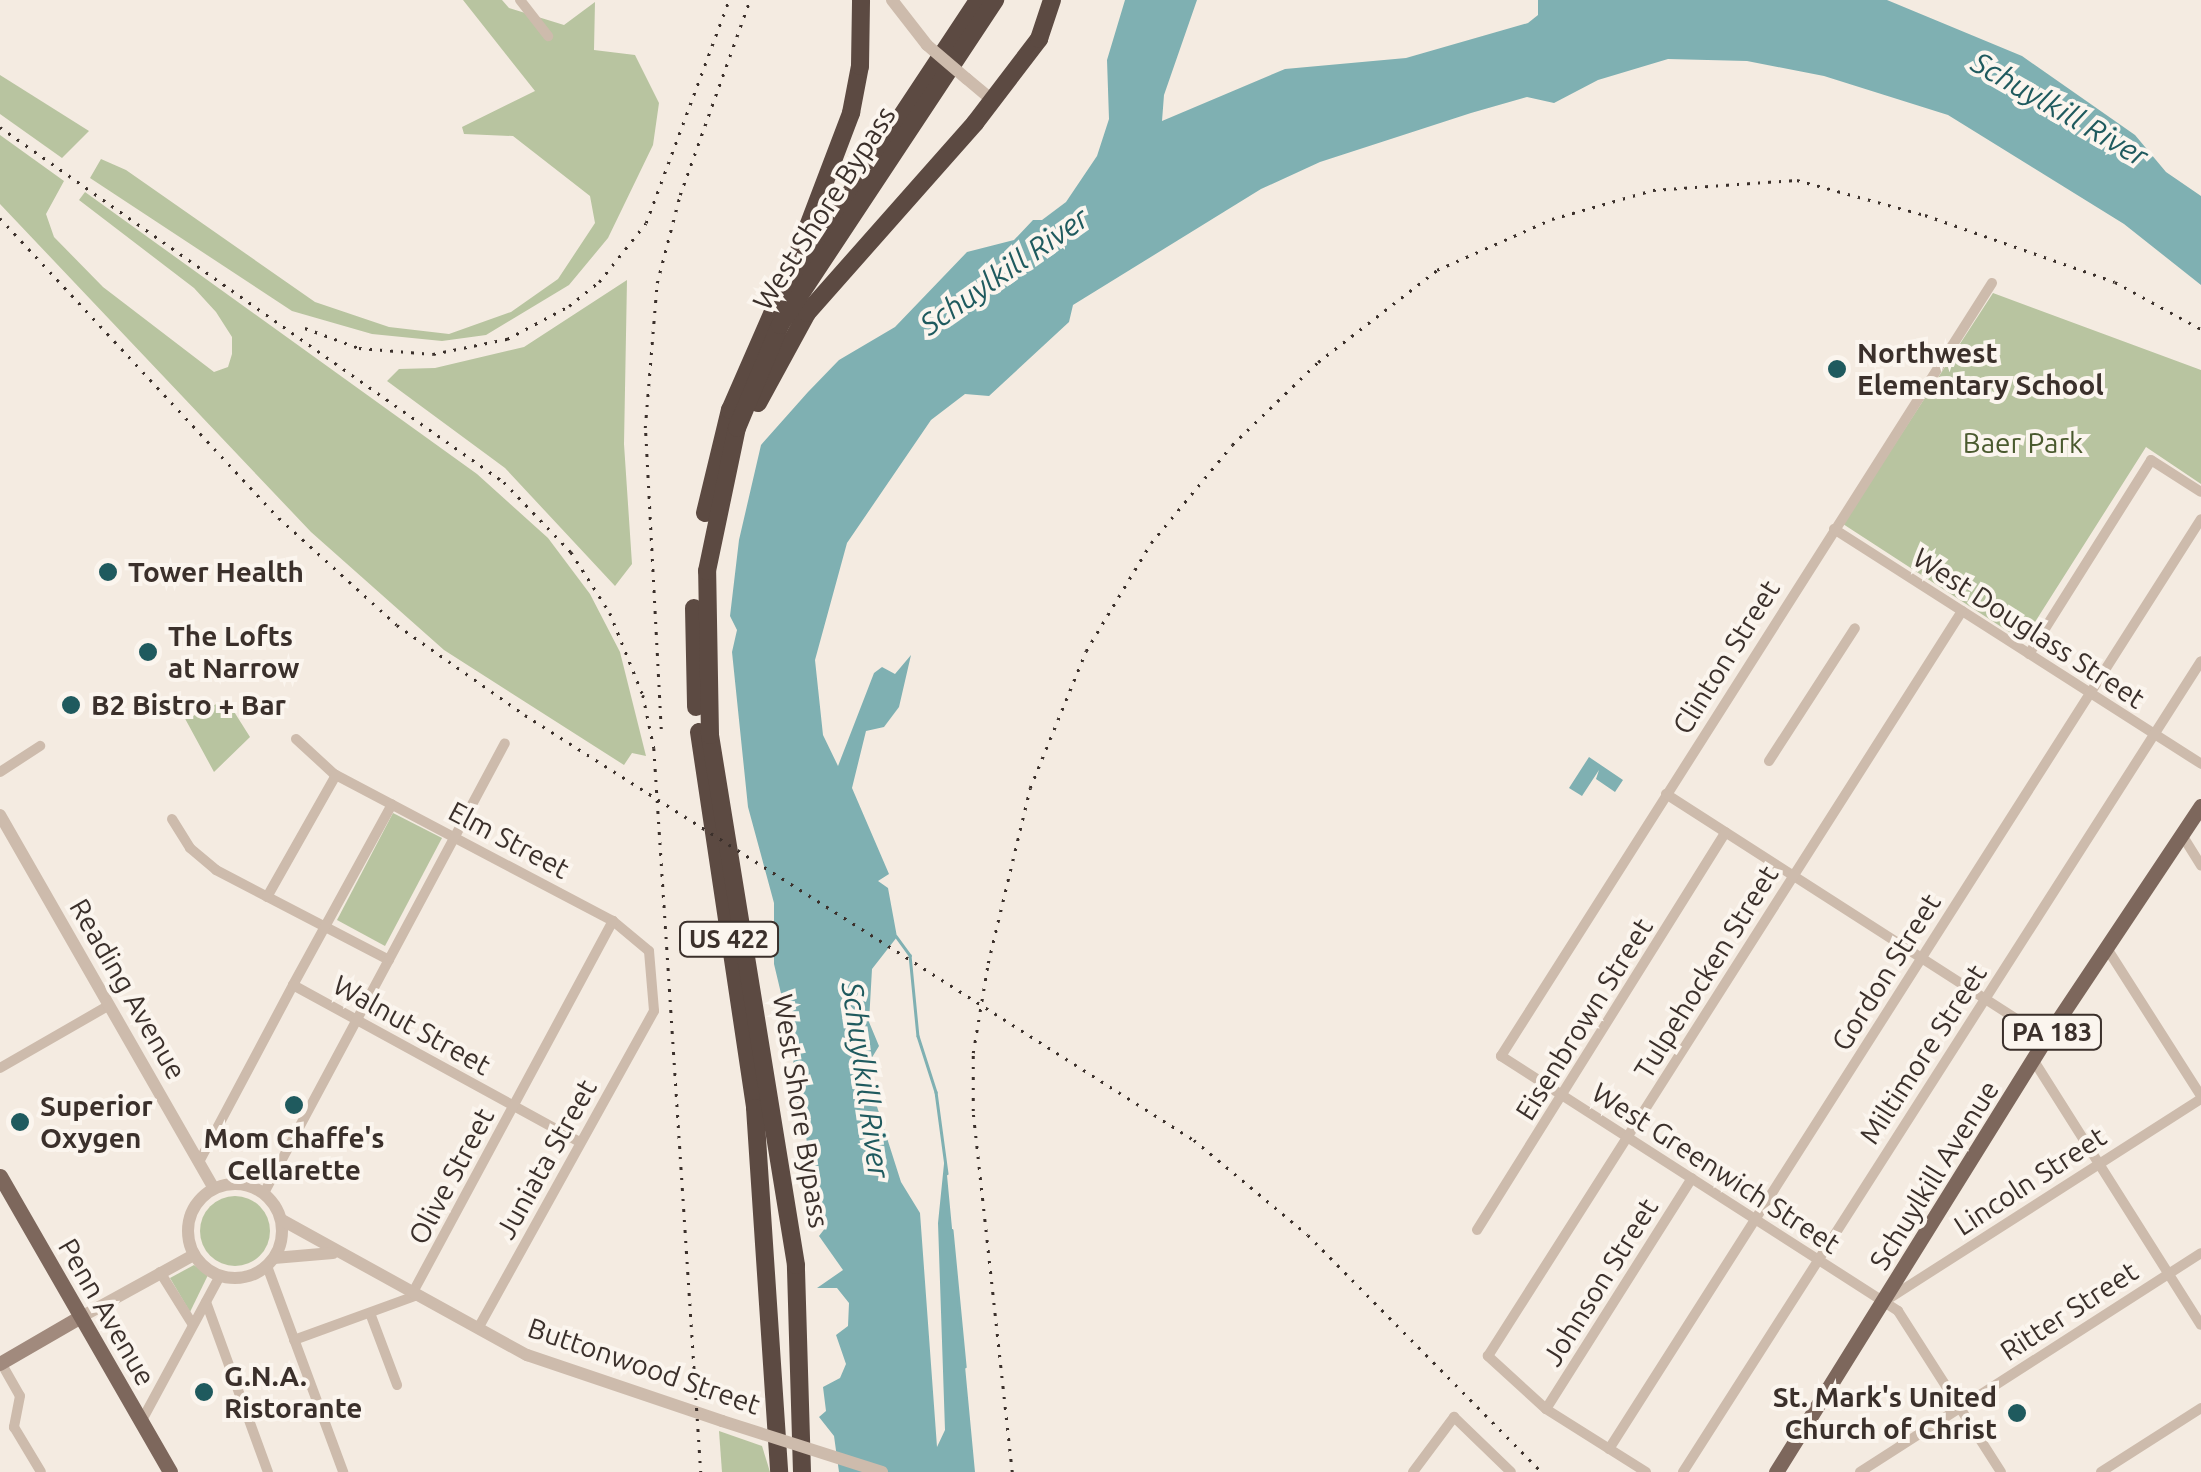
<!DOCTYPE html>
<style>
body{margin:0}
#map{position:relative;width:2201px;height:1472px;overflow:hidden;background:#f4ebe1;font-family:Ubuntu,sans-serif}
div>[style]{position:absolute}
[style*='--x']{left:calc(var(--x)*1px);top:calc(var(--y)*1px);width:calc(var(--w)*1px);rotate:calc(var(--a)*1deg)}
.green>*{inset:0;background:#b8c4a0}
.round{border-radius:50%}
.water>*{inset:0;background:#7fb0b2}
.stream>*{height:2.5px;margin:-1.25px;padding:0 1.25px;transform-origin:1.25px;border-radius:1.25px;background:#7fb0b2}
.minor>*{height:10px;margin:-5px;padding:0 5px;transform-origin:5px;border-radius:5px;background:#cdbbac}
.tertiary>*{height:12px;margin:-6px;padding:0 6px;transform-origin:6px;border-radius:6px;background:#cdbbac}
.tertiary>.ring{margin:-6px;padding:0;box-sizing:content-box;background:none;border:12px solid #cdbbac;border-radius:50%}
.secondary>*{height:14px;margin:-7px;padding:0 7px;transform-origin:7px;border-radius:7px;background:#a18a7d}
.primary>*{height:15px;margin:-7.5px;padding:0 7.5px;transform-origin:7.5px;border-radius:7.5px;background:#7d675c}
.motorway>*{height:18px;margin:-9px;padding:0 9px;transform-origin:9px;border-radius:9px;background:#5c4a42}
.rail>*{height:2.5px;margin-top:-1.25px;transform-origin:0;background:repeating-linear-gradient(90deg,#3b302b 0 2.5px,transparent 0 10.5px)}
.tertiary-bridge>*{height:12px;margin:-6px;padding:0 6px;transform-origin:6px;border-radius:6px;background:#cdbbac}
.dots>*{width:28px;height:28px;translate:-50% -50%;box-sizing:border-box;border:5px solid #fbf5ee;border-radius:50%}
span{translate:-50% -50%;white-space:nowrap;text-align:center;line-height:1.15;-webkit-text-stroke:8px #fbf5ee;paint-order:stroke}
.shield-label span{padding:2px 8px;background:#fbf5ee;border:2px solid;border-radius:8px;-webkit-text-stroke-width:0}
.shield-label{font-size:25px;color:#3b302b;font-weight:700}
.street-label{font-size:28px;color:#3b302b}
.poi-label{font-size:28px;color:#3b302b;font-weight:700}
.left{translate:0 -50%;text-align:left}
.right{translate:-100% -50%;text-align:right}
.park-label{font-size:28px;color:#4a5a2e}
.water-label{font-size:30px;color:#1f5a5e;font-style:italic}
</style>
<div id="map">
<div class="green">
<div style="clip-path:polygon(463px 0,502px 0,509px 8px,564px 25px,595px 2px,594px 50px,635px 55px,659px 103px,653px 145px,608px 238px,569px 285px,486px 335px,442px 341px,372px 334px,292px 311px,90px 178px,101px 159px,126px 170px,315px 302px,389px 327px,449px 334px,511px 312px,558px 279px,595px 223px,590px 196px,513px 136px,464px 134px,462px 127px,535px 91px)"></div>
<div style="clip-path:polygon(0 75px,89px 131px,62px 158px,0 114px)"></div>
<div style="clip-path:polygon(0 135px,64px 181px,46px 214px,54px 237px,103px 287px,214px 372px,228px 367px,232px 354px,232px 337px,216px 312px,194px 288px,79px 200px,85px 192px,477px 474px,548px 538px,590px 594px,620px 652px,646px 756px,632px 753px,624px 765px,444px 650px,311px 532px,0 204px)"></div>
<div style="clip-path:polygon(627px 280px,624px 444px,632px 564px,615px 586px,505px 468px,387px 381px,399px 369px,435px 368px,524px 347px)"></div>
<div style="clip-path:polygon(1993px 293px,2201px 370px,2201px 484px,2146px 447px,2023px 641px,1843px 524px)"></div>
<div style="clip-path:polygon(226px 699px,250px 737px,214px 772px,182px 713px,193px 716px)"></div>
<div style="clip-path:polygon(393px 813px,442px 838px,385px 946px,337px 920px)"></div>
<div class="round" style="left:200px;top:1196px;width:70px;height:70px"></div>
<div style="clip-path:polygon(194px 1265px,208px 1275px,190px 1312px,170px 1278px)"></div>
<div style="clip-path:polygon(719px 1431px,762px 1446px,770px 1472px,722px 1472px)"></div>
</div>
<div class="water">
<div style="clip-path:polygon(1125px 0,1197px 0,1164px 95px,1162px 121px,1285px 69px,1406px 58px,1528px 23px,1538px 15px,1538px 0,1887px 0,2022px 56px,2135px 135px,2166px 172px,2201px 196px,2201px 285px,2124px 224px,1948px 115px,1824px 76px,1747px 61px,1668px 59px,1598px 80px,1554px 103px,1527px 97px,1471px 113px,1320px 162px,1261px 189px,1073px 305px,1069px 322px,989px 396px,965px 394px,931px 420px,847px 543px,815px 660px,823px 735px,838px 766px,874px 673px,882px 667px,895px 674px,911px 655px,899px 707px,884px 727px,866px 731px,852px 788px,889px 874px,878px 881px,888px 888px,897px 937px,872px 969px,869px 1022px,879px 1046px,865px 1069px,901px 1182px,920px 1213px,937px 1447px,945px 1430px,938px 1223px,945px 1154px,975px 1472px,839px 1472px,834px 1436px,819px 1417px,826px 1411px,823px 1387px,840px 1378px,846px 1364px,836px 1335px,848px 1326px,849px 1303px,837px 1288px,817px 1288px,843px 1270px,819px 1236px,826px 1227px,817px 1216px,803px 1114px,792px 1093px,794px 1048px,774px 964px,774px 903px,748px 807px,732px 652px,737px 630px,730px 616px,739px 540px,761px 445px,808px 392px,839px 360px,895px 327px,967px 252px,1014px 240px,1033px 220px,1042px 220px,1066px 202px,1097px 156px,1109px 119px,1107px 60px)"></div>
<div style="clip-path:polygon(1589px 757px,1623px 780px,1615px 792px,1596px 779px,1599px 770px,1582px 796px,1569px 788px)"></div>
</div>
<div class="stream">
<div style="--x:896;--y:936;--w:24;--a:54"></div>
<div style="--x:910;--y:955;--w:81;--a:84.4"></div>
<div style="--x:918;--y:1036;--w:59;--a:72.2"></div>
<div style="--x:936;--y:1092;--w:82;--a:82.3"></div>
<div style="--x:952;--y:1230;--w:137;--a:84.5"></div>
</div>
<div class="minor">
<div style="--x:520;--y:0;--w:46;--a:52.1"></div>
<div style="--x:1992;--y:283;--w:916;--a:122.42"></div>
<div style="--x:1501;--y:1056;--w:472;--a:32.7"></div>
<div style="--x:1898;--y:1311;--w:191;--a:57.4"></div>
<div style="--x:1834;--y:529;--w:436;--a:32.6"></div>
<div style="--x:2029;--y:654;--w:229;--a:-57.8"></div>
<div style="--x:2151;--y:460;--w:59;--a:32.6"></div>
<div style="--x:296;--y:739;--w:52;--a:42.6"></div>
<div style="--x:334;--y:774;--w:315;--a:27.8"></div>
<div style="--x:613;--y:921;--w:47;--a:39.8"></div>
<div style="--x:649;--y:951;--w:60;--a:85.2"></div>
<div style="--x:654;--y:1011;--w:363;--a:119"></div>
<div style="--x:1769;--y:761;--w:158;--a:-57.1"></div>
<div style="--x:0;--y:772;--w:48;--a:-33"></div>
<div style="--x:1666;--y:794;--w:452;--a:32.7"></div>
<div style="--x:172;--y:819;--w:34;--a:58"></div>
<div style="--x:190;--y:848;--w:34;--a:40"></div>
<div style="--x:216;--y:870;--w:195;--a:27.5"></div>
<div style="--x:2182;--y:835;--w:36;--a:58"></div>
<div style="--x:267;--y:897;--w:140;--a:-60.5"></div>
<div style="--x:2108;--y:950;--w:173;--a:57.5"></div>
<div style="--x:293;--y:985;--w:206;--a:-61.3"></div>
<div style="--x:2034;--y:1061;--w:312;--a:57.7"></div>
<div style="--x:0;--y:1068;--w:125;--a:-29.9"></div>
<div style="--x:199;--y:1162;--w:200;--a:-62"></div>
<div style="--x:293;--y:985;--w:327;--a:28.7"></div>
<div style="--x:264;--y:1193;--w:510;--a:-61.83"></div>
<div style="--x:1477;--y:1230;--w:469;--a:-58"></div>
<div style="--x:267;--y:1266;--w:220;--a:69.7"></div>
<div style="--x:160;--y:1272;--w:62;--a:58.1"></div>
<div style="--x:412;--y:1294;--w:424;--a:-61.7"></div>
<div style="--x:1885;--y:1301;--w:375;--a:-32.6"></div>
<div style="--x:206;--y:1302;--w:181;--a:70"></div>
<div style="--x:370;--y:1313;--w:77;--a:69.4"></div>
<div style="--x:294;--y:1340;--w:129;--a:-20"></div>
<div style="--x:0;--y:1361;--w:40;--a:60.3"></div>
<div style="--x:20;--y:1396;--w:32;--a:101"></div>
<div style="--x:14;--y:1427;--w:52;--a:59"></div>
<div style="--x:1546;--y:1409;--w:273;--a:-57.7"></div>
<div style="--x:141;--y:1422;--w:166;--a:-61.6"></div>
<div style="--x:1609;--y:1449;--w:1102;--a:-57.52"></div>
<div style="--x:1413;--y:1472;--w:69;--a:-53.3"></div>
<div style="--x:1454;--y:1417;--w:79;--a:44"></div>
<div style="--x:1646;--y:1472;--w:118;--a:-147.8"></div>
<div style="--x:1546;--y:1409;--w:79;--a:-137.6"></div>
<div style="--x:1488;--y:1356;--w:883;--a:-57.53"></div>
<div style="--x:1683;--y:1472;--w:962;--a:-57.43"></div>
<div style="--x:1860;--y:1472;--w:405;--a:-32.7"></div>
<div style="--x:2101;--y:1472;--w:119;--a:-32.6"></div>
</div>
<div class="tertiary">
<div style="--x:892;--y:0;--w:57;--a:52.1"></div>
<div style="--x:967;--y:79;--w:31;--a:40"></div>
<div style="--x:0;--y:815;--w:430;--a:60.2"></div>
<div class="ring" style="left:188px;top:1184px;width:82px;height:82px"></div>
<div style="--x:282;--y:1220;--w:280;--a:28.9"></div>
<div style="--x:527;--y:1355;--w:206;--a:18.7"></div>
<div style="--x:274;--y:1258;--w:59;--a:-4.8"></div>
<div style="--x:81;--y:1317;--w:129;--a:-28.8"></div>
</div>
<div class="secondary">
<div style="--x:0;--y:1364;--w:94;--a:-30.1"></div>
</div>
<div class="primary">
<div style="--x:0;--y:1176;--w:341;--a:60.1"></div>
<div style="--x:1776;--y:1472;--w:511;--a:-58.11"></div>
<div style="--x:2046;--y:1038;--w:279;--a:-56.3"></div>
</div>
<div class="motorway">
<div style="--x:799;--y:250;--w:147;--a:-69.2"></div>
<div style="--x:851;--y:113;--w:48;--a:-79.2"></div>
<div style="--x:860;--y:66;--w:66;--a:-89.1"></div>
<div style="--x:758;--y:403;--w:102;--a:-61.4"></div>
<div style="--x:807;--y:313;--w:254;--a:-48.5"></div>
<div style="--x:975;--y:123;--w:106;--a:-52.7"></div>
<div style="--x:1039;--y:39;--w:41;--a:-71.6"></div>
<div style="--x:705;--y:513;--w:106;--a:-76.4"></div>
<div style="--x:730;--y:410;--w:112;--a:-66.4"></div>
<div style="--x:775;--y:307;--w:368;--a:-56.5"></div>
<div style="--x:694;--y:608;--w:99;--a:88.8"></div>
<div style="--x:699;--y:732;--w:380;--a:81.5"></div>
<div style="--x:755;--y:1108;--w:365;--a:86.2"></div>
<div style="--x:802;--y:1472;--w:207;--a:-91.7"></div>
<div style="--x:796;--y:1265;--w:537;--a:-99.22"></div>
<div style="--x:710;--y:735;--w:164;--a:-91"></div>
<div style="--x:707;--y:571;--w:146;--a:-78.2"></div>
<div style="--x:737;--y:428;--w:112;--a:-67.3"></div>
<div style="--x:780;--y:325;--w:390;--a:-56.5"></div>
</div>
<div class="rail">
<div style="--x:0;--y:127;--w:616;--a:35.16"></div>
<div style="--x:504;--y:482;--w:97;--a:46.3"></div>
<div style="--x:571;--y:552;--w:72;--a:57.4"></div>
<div style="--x:610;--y:613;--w:88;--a:68.1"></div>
<div style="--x:643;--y:695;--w:54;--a:78.3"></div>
<div style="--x:654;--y:748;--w:726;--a:86.29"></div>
<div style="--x:0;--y:218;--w:410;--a:47.1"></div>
<div style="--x:279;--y:518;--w:159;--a:42.2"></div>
<div style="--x:397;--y:625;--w:156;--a:35.1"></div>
<div style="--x:525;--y:715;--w:793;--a:32.43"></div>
<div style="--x:1194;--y:1140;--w:148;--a:39.8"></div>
<div style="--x:1308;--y:1235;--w:333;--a:45.4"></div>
<div style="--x:305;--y:328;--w:58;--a:20.3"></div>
<div style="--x:359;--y:348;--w:74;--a:4.6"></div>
<div style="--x:433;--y:354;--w:76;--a:-11.5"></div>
<div style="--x:507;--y:339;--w:70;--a:-28"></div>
<div style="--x:569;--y:306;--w:38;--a:-39"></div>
<div style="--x:599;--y:282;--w:75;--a:-51.5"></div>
<div style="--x:646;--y:223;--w:238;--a:-69.6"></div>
<div style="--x:661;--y:729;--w:301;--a:-93"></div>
<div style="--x:645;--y:428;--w:145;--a:-85.3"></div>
<div style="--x:657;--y:283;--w:91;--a:-75.4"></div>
<div style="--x:680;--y:195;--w:207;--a:-70.3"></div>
<div style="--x:1012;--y:1472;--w:363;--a:-96.2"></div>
<div style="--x:973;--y:1111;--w:58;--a:-90"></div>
<div style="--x:973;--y:1053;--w:91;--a:-80.5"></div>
<div style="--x:988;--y:963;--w:180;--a:-76.5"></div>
<div style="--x:1030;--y:788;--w:148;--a:-67.8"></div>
<div style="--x:1086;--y:651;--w:126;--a:-59"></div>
<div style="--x:1151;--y:543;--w:127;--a:-50.4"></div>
<div style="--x:1232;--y:445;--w:120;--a:-44"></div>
<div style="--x:1318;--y:362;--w:150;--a:-37.7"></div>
<div style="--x:1437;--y:270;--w:126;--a:-23.9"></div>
<div style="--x:1552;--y:219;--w:105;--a:-16"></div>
<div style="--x:1653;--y:190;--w:144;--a:-4"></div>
<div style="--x:1797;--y:180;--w:133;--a:15.3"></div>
<div style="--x:1925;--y:215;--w:201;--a:19.4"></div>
<div style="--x:2115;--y:282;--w:98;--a:28.7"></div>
</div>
<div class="tertiary-bridge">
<div style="--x:927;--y:45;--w:52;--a:40.4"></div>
<div style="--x:722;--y:1421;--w:168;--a:17.7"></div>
</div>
<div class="dots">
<div style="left:1837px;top:369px;background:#1f5a5e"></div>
<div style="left:108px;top:572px;background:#1f5a5e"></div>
<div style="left:148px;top:652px;background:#1f5a5e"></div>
<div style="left:71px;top:705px;background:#1f5a5e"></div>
<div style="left:294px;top:1105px;background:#1f5a5e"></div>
<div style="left:20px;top:1122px;background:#1f5a5e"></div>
<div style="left:204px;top:1392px;background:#1f5a5e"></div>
<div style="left:2017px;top:1413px;background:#1f5a5e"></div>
</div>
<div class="shield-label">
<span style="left:729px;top:939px">US 422</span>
<span style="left:2052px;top:1032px">PA 183</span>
</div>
<div class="street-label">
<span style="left:824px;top:208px;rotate:-57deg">West Shore Bypass</span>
<span style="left:2029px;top:628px;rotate:33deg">West Douglass Street</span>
<span style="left:1726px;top:657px;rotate:-58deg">Clinton Street</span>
<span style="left:509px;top:840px;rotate:28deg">Elm Street</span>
<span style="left:1706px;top:972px;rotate:-58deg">Tulpehocken Street</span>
<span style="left:1886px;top:972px;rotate:-58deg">Gordon Street</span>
<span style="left:128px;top:989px;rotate:60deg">Reading Avenue</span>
<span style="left:1584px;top:1019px;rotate:-58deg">Eisenbrown Street</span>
<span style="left:412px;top:1025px;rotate:29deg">Walnut Street</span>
<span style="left:1923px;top:1054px;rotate:-57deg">Miltimore Street</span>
<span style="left:801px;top:1111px;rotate:81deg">West Shore Bypass</span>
<span style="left:546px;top:1159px;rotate:-61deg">Juniata Street</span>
<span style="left:1716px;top:1168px;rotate:33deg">West Greenwich Street</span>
<span style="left:1934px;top:1175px;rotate:-58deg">Schuylkill Avenue</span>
<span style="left:451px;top:1176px;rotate:-62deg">Olive Street</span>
<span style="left:2030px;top:1181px;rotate:-33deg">Lincoln Street</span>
<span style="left:1600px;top:1282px;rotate:-58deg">Johnson Street</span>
<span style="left:2069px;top:1311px;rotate:-33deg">Ritter Street</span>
<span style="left:107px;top:1312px;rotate:60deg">Penn Avenue</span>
<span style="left:644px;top:1366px;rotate:19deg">Buttonwood Street</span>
</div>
<div class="poi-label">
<span class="left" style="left:1857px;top:369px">Northwest<br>Elementary School</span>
<span class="left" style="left:128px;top:572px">Tower Health</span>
<span class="left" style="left:168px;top:652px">The Lofts<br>at Narrow</span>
<span class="left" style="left:91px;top:705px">B2 Bistro + Bar</span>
<span class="left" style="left:40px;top:1122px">Superior<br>Oxygen</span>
<span style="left:294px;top:1154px">Mom Chaffe's<br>Cellarette</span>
<span class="left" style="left:224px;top:1392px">G.N.A.<br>Ristorante</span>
<span class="right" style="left:1997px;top:1413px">St. Mark's United<br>Church of Christ</span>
</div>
<div class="park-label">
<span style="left:2023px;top:443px">Baer Park</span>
</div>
<div class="water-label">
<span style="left:2060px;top:109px;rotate:30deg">Schuylkill River</span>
<span style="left:1004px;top:271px;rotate:-35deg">Schuylkill River</span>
<span style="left:866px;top:1080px;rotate:82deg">Schuylkill River</span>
</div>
</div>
